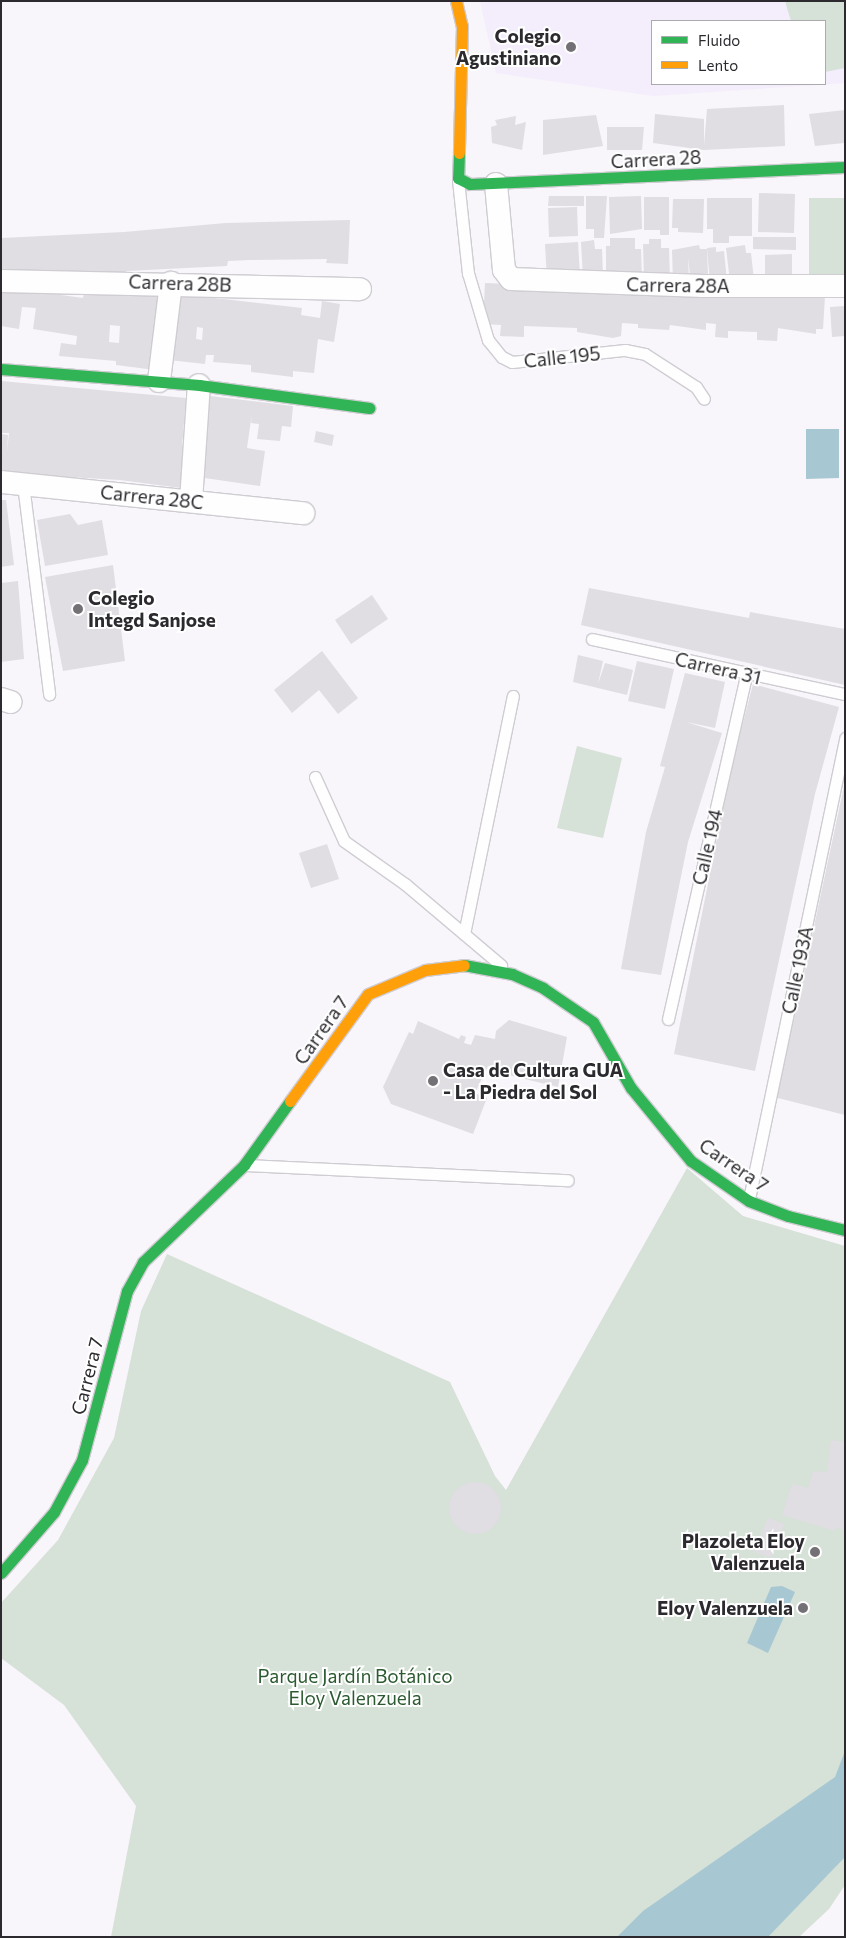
<!DOCTYPE html>
<meta charset="utf-8">
<style>
body{margin:0}
#map{position:relative;width:846px;height:1938px;overflow:hidden;background:#f8f5fb;font-family:Commissioner,sans-serif}
div>[style]{position:absolute}
[style*='--x']{left:calc(var(--x)*1px);top:calc(var(--y)*1px);width:calc(var(--w)*1px);rotate:calc(var(--a)*1deg)}
.built>*{inset:0;background:#f4edfc}
.green>*{inset:0;background:#d6e1d7}
.water>*{inset:0;background:#a7c8d3}
.building>*{inset:0;background:#e0dde3}
.round{border-radius:50%}
.roads{filter:drop-shadow(1px 0 #cfccd2) drop-shadow(-1px 0 #cfccd2) drop-shadow(0 1px #cfccd2) drop-shadow(0 -1px #cfccd2)}
.lane>*{height:11px;margin:-5.5px;padding:0 5.5px;transform-origin:5.5px;border-radius:5.5px;background:#fefefe}
.street>*{height:22px;margin:-11px;padding:0 11px;transform-origin:11px;border-radius:11px;background:#fefefe}
.fast>*{height:11px;margin:-5.5px;padding:0 5.5px;transform-origin:5.5px;border-radius:5.5px;background:#30b455}
.slow>*{height:11px;margin:-5.5px;padding:0 5.5px;transform-origin:5.5px;border-radius:5.5px;background:#ff9f0a}
.dots>*{width:14px;height:14px;translate:-50% -50%;box-sizing:border-box;border:2px solid #fff;border-radius:50%}
span{translate:-50% -50%;white-space:nowrap;text-align:center;line-height:1.15;-webkit-text-stroke:4px #fff;paint-order:stroke}
.poi-label{font-size:19px;color:#2c2a2f;font-weight:700}
.right{translate:-100% -50%;text-align:right}
.left{translate:0 -50%;text-align:left}
.street-label{font-size:19px;color:#2c2a2f}
.park-label{font-size:19px;color:#2c5a30}
.frame{position:absolute;inset:0;border:2px solid #2c2a2f;pointer-events:none}
.legend{position:absolute;left:651px;top:20px;width:175px;height:65px;box-sizing:border-box;background:#fff;border:1px solid #abaaac;margin:0;padding:6px 9px;list-style:none;font-size:15px;color:#2c2a2f}
.legend li{display:flex;align-items:center;gap:10px;height:25px}
.legend b{width:25px;border:1px solid #abaaac}
</style>
<div id="map">
<div class="built">
<div style="clip-path:polygon(evenodd,480px 1px,845px 1px,845px 83px,653px 96px,496px 73px,480px 1px,652px 21px,825px 21px,825px 84px,652px 84px,652px 21px)"></div>
</div>
<div class="green">
<div style="clip-path:polygon(785px 1px,845px 1px,845px 68px,825px 72px,825px 21px,791px 21px)"></div>
<div style="clip-path:polygon(809px 198px,845px 198px,845px 278px,809px 278px)"></div>
<div style="clip-path:polygon(577px 746px,622px 758px,603px 838px,557px 828px)"></div>
<div style="clip-path:polygon(687px 1168px,743px 1216px,845px 1246px,845px 1885px,829px 1909px,799px 1937px,111px 1937px,136px 1806px,64px 1705px,1px 1658px,1px 1603px,58px 1540px,114px 1438px,141px 1311px,167px 1254px,450px 1382px,495px 1476px,506px 1490px)"></div>
</div>
<div class="water">
<div style="clip-path:polygon(806px 429px,839px 429px,839px 478px,806px 479px)"></div>
<div style="clip-path:polygon(782px 1586px,795px 1592px,768px 1653px,747px 1643px,771px 1587px)"></div>
<div style="clip-path:polygon(845px 1751px,845px 1857px,768px 1937px,617px 1937px,643px 1911px,835px 1777px)"></div>
</div>
<div class="building">
<div style="clip-path:polygon(784px 105px,785px 146px,704px 150px,653px 143px,655px 114px,704px 119px,704px 146px,707px 109px)"></div>
<div style="clip-path:polygon(845px 110px,844px 143px,815px 146px,809px 114px)"></div>
<div style="clip-path:polygon(596px 115px,603px 146px,543px 155px,543px 120px)"></div>
<div style="clip-path:polygon(516px 116px,515px 125px,526px 122px,522px 150px,492px 143px,491px 127px,497px 125px,495px 120px)"></div>
<div style="clip-path:polygon(607px 127px,644px 127px,642px 150px,607px 150px)"></div>
<div style="clip-path:polygon(759px 193px,795px 194px,794px 233px,758px 232px)"></div>
<div style="clip-path:polygon(549px 196px,584px 196px,584px 206px,548px 206px)"></div>
<div style="clip-path:polygon(586px 196px,607px 196px,604px 238px,594px 238px,594px 229px,586px 229px)"></div>
<div style="clip-path:polygon(641px 196px,642px 229px,610px 234px,609px 197px)"></div>
<div style="clip-path:polygon(644px 197px,669px 197px,669px 235px,660px 235px,660px 230px,644px 230px)"></div>
<div style="clip-path:polygon(707px 198px,752px 198px,752px 236px,729px 236px,729px 243px,713px 243px,713px 229px,707px 229px)"></div>
<div style="clip-path:polygon(673px 199px,704px 199px,703px 233px,678px 232px,678px 228px,672px 228px)"></div>
<div style="clip-path:polygon(577px 207px,578px 236px,549px 237px,548px 208px)"></div>
<div style="clip-path:polygon(350px 220px,348px 264px,326px 263px,327px 259px,249px 260px,228px 261px,227px 266px,126px 271px,125px 276px,1px 273px,2px 238px,124px 232px,226px 223px)"></div>
<div style="clip-path:polygon(753px 237px,796px 237px,796px 250px,753px 249px)"></div>
<div style="clip-path:polygon(610px 238px,635px 238px,635px 249px,641px 249px,642px 280px,606px 280px,606px 246px,610px 246px)"></div>
<div style="clip-path:polygon(649px 239px,661px 239px,661px 248px,669px 248px,670px 280px,644px 280px,643px 244px,649px 244px)"></div>
<div style="clip-path:polygon(594px 240px,595px 249px,602px 249px,603px 276px,583px 278px,581px 242px)"></div>
<div style="clip-path:polygon(578px 242px,580px 277px,547px 279px,545px 244px)"></div>
<div style="clip-path:polygon(699px 245px,700px 249px,707px 249px,708px 275px,691px 283px,688px 258px,689px 282px,673px 282px,672px 250px)"></div>
<div style="clip-path:polygon(745px 245px,746px 253px,751px 253px,754px 280px,746px 281px,745px 274px,730px 282px,726px 248px)"></div>
<div style="clip-path:polygon(716px 247px,716px 252px,724px 251px,727px 281px,710px 283px,707px 248px)"></div>
<div style="clip-path:polygon(792px 254px,792px 279px,765px 280px,765px 255px)"></div>
<div style="clip-path:polygon(485px 283px,825px 296px,823px 329px,816px 329px,816px 334px,778px 328px,777px 341px,757px 340px,757px 332px,728px 331px,728px 338px,715px 337px,716px 324px,706px 323px,706px 330px,670px 325px,669px 330px,638px 328px,638px 324px,622px 323px,621px 336px,613px 338px,577px 332px,577px 328px,524px 326px,524px 337px,500px 336px,501px 325px,483px 324px)"></div>
<div style="clip-path:polygon(evenodd,85px 286px,164px 294px,155px 370px,116px 365px,116px 361px,59px 356px,61px 343px,76px 345px,77px 336px,33px 329px,36px 308px,22px 307px,19px 329px,1px 326px,1px 287px,83px 298px,85px 286px,110px 325px,120px 326px,119px 343px,109px 342px,110px 325px)"></div>
<div style="clip-path:polygon(evenodd,179px 294px,302px 308px,301px 315px,320px 318px,322px 301px,340px 304px,334px 342px,318px 339px,314px 373px,293px 371px,293px 377px,251px 372px,251px 365px,213px 362px,214px 355px,206px 355px,205px 364px,169px 360px,179px 294px,197px 327px,203px 328px,202px 340px,196px 339px,197px 327px)"></div>
<div style="clip-path:polygon(845px 306px,845px 336px,832px 337px,830px 307px)"></div>
<div style="clip-path:polygon(1px 381px,186px 398px,182px 447px,187px 448px,181px 488px,120px 480px,1px 473px,1px 434px,8px 435px,7px 452px,9px 433px,1px 433px)"></div>
<div style="clip-path:polygon(210px 396px,293px 406px,291px 427px,282px 426px,280px 441px,257px 439px,259px 424px,251px 423px,252px 413px,247px 448px,265px 451px,260px 486px,198px 477px)"></div>
<div style="clip-path:polygon(316px 431px,334px 435px,332px 446px,314px 442px)"></div>
<div style="clip-path:polygon(1px 500px,6px 500px,14px 565px,1px 567px)"></div>
<div style="clip-path:polygon(70px 514px,78px 525px,102px 520px,108px 555px,45px 566px,37px 520px)"></div>
<div style="clip-path:polygon(113px 565px,125px 661px,63px 671px,45px 577px)"></div>
<div style="clip-path:polygon(18px 581px,24px 659px,1px 662px,1px 583px)"></div>
<div style="clip-path:polygon(589px 588px,749px 618px,750px 612px,845px 629px,845px 685px,581px 625px)"></div>
<div style="clip-path:polygon(372px 595px,388px 619px,351px 644px,335px 620px)"></div>
<div style="clip-path:polygon(322px 651px,358px 698px,338px 714px,319px 690px,292px 713px,274px 690px)"></div>
<div style="clip-path:polygon(578px 655px,603px 661px,598px 684px,605px 663px,633px 670px,627px 695px,573px 682px)"></div>
<div style="clip-path:polygon(637px 661px,674px 669px,665px 709px,628px 701px)"></div>
<div style="clip-path:polygon(685px 673px,725px 682px,715px 728px,686px 722px,722px 733px,688px 842px,661px 975px,621px 969px,646px 832px,665px 767px,660px 766px)"></div>
<div style="clip-path:polygon(753px 684px,839px 707px,815px 794px,755px 1071px,674px 1054px,730px 773px)"></div>
<div style="clip-path:polygon(844px 786px,845px 786px,845px 1115px,774px 1097px,794px 1020px)"></div>
<div style="clip-path:polygon(327px 844px,339px 879px,311px 888px,299px 853px)"></div>
<div style="clip-path:polygon(509px 1020px,567px 1037px,558px 1087px,495px 1072px,495px 1067px,488px 1066px,475px 1093px,487px 1098px,473px 1134px,391px 1104px,383px 1087px,409px 1032px,413px 1034px,418px 1021px,459px 1039px,461px 1035px,466px 1037px,464px 1043px,471px 1045px,475px 1035px,495px 1039px,496px 1031px)"></div>
<div style="clip-path:polygon(831px 1440px,845px 1442px,845px 1524px,843px 1530px,836px 1527px,835px 1531px,782px 1515px,792px 1484px,808px 1488px,813px 1471px,827px 1472px)"></div>
<div class="round" style="left:449px;top:1482px;width:52px;height:52px"></div>
<div style="clip-path:polygon(768px 1518px,784px 1524px,771px 1558px,754px 1552px)"></div>
</div>
<div class="roads">
<div class="lane">
<div style="--x:458;--y:180;--w:94;--a:83.9"></div>
<div style="--x:468;--y:273;--w:70;--a:73.4"></div>
<div style="--x:488;--y:340;--w:22;--a:51"></div>
<div style="--x:502;--y:357;--w:11;--a:27"></div>
<div style="--x:512;--y:362;--w:114;--a:-6.1"></div>
<div style="--x:625;--y:350;--w:20;--a:11"></div>
<div style="--x:645;--y:354;--w:61;--a:32.9"></div>
<div style="--x:696;--y:387;--w:14;--a:56"></div>
<div style="--x:23;--y:484;--w:212;--a:82.9"></div>
<div style="--x:592;--y:639;--w:259;--a:12.3"></div>
<div style="--x:315;--y:777;--w:70;--a:65.6"></div>
<div style="--x:344;--y:841;--w:75;--a:35.2"></div>
<div style="--x:405;--y:884;--w:126;--a:40.2"></div>
<div style="--x:464;--y:934;--w:243;--a:-78.4"></div>
<div style="--x:668;--y:1019;--w:353;--a:-77.2"></div>
<div style="--x:246;--y:1165;--w:322;--a:2.7"></div>
<div style="--x:749;--y:1199;--w:471;--a:-78.2"></div>
</div>
<div class="street">
<div style="--x:496;--y:184;--w:86;--a:84.7"></div>
<div style="--x:504;--y:270;--w:11;--a:52"></div>
<div style="--x:511;--y:279;--w:192;--a:2.1"></div>
<div style="--x:703;--y:286;--w:142;--a:0"></div>
<div style="--x:1;--y:281;--w:359;--a:1.3"></div>
<div style="--x:159;--y:381;--w:99;--a:-83"></div>
<div style="--x:1;--y:482;--w:304;--a:5.9"></div>
<div style="--x:191;--y:501;--w:116;--a:-86.1"></div>
<div style="--x:1;--y:699;--w:10;--a:17"></div>
</div>
<div class="fast">
<div style="--x:459;--y:153;--w:25;--a:92"></div>
<div style="--x:458;--y:178;--w:13;--a:27"></div>
<div style="--x:470;--y:184;--w:375;--a:-2.6"></div>
<div style="--x:1;--y:369;--w:199;--a:4.6"></div>
<div style="--x:199;--y:385;--w:172;--a:7.7"></div>
<div style="--x:464;--y:965;--w:49;--a:10.6"></div>
<div style="--x:512;--y:974;--w:34;--a:24"></div>
<div style="--x:543;--y:988;--w:60;--a:34.2"></div>
<div style="--x:593;--y:1022;--w:76;--a:60.1"></div>
<div style="--x:631;--y:1088;--w:94;--a:50.6"></div>
<div style="--x:691;--y:1161;--w:70;--a:34.6"></div>
<div style="--x:749;--y:1201;--w:42;--a:21"></div>
<div style="--x:788;--y:1216;--w:59;--a:13.8"></div>
<div style="--x:1;--y:1573;--w:81;--a:-49"></div>
<div style="--x:54;--y:1512;--w:59;--a:-61.7"></div>
<div style="--x:82;--y:1460;--w:175;--a:-75.1"></div>
<div style="--x:127;--y:1291;--w:33;--a:-61"></div>
<div style="--x:143;--y:1262;--w:140;--a:-43.8"></div>
<div style="--x:244;--y:1165;--w:79;--a:-54.3"></div>
</div>
<div class="slow">
<div style="--x:456;--y:1;--w:26;--a:77"></div>
<div style="--x:462;--y:26;--w:127;--a:91.4"></div>
<div style="--x:290;--y:1101;--w:132;--a:-53.9"></div>
<div style="--x:368;--y:994;--w:62;--a:-22.8"></div>
<div style="--x:425;--y:970;--w:39;--a:-7"></div>
</div>
</div>
<div class="dots">
<div style="left:571px;top:47px;background:#737176"></div>
<div style="left:78px;top:609px;background:#737176"></div>
<div style="left:433px;top:1081px;background:#737176"></div>
<div style="left:815px;top:1552px;background:#737176"></div>
<div style="left:803px;top:1608px;background:#737176"></div>
</div>
<div class="poi-label">
<span class="right" style="left:561px;top:47px">Colegio<br>Agustiniano</span>
<span class="left" style="left:88px;top:609px">Colegio<br>Integd Sanjose</span>
<span class="left" style="left:443px;top:1081px">Casa de Cultura GUA<br>- La Piedra del Sol</span>
<span class="right" style="left:805px;top:1552px">Plazoleta Eloy<br>Valenzuela</span>
<span class="right" style="left:793px;top:1608px">Eloy Valenzuela</span>
</div>
<div class="street-label">
<span style="left:656px;top:159px;rotate:-3deg">Carrera 28</span>
<span style="left:180px;top:283px;rotate:2deg">Carrera 28B</span>
<span style="left:678px;top:285px;rotate:1deg">Carrera 28A</span>
<span style="left:562px;top:357px;rotate:-6deg">Calle 195</span>
<span style="left:152px;top:497px;rotate:6deg">Carrera 28C</span>
<span style="left:718px;top:668px;rotate:13deg">Carrera 31</span>
<span style="left:707px;top:847px;rotate:-77deg">Calle 194</span>
<span style="left:797px;top:970px;rotate:-78deg">Calle 193A</span>
<span style="left:321px;top:1030px;rotate:-55deg">Carrera 7</span>
<span style="left:734px;top:1165px;rotate:34deg">Carrera 7</span>
<span style="left:87px;top:1376px;rotate:-76deg">Carrera 7</span>
</div>
<div class="park-label">
<span style="left:355px;top:1687px">Parque Jardín Botánico<br>Eloy Valenzuela</span>
</div>
<div class="frame"></div>
<ul class="legend">
<li><b style="height:6px;background:#30b455"></b>Fluido</li>
<li><b style="height:6px;background:#ff9f0a"></b>Lento</li>
</ul>
</div>
